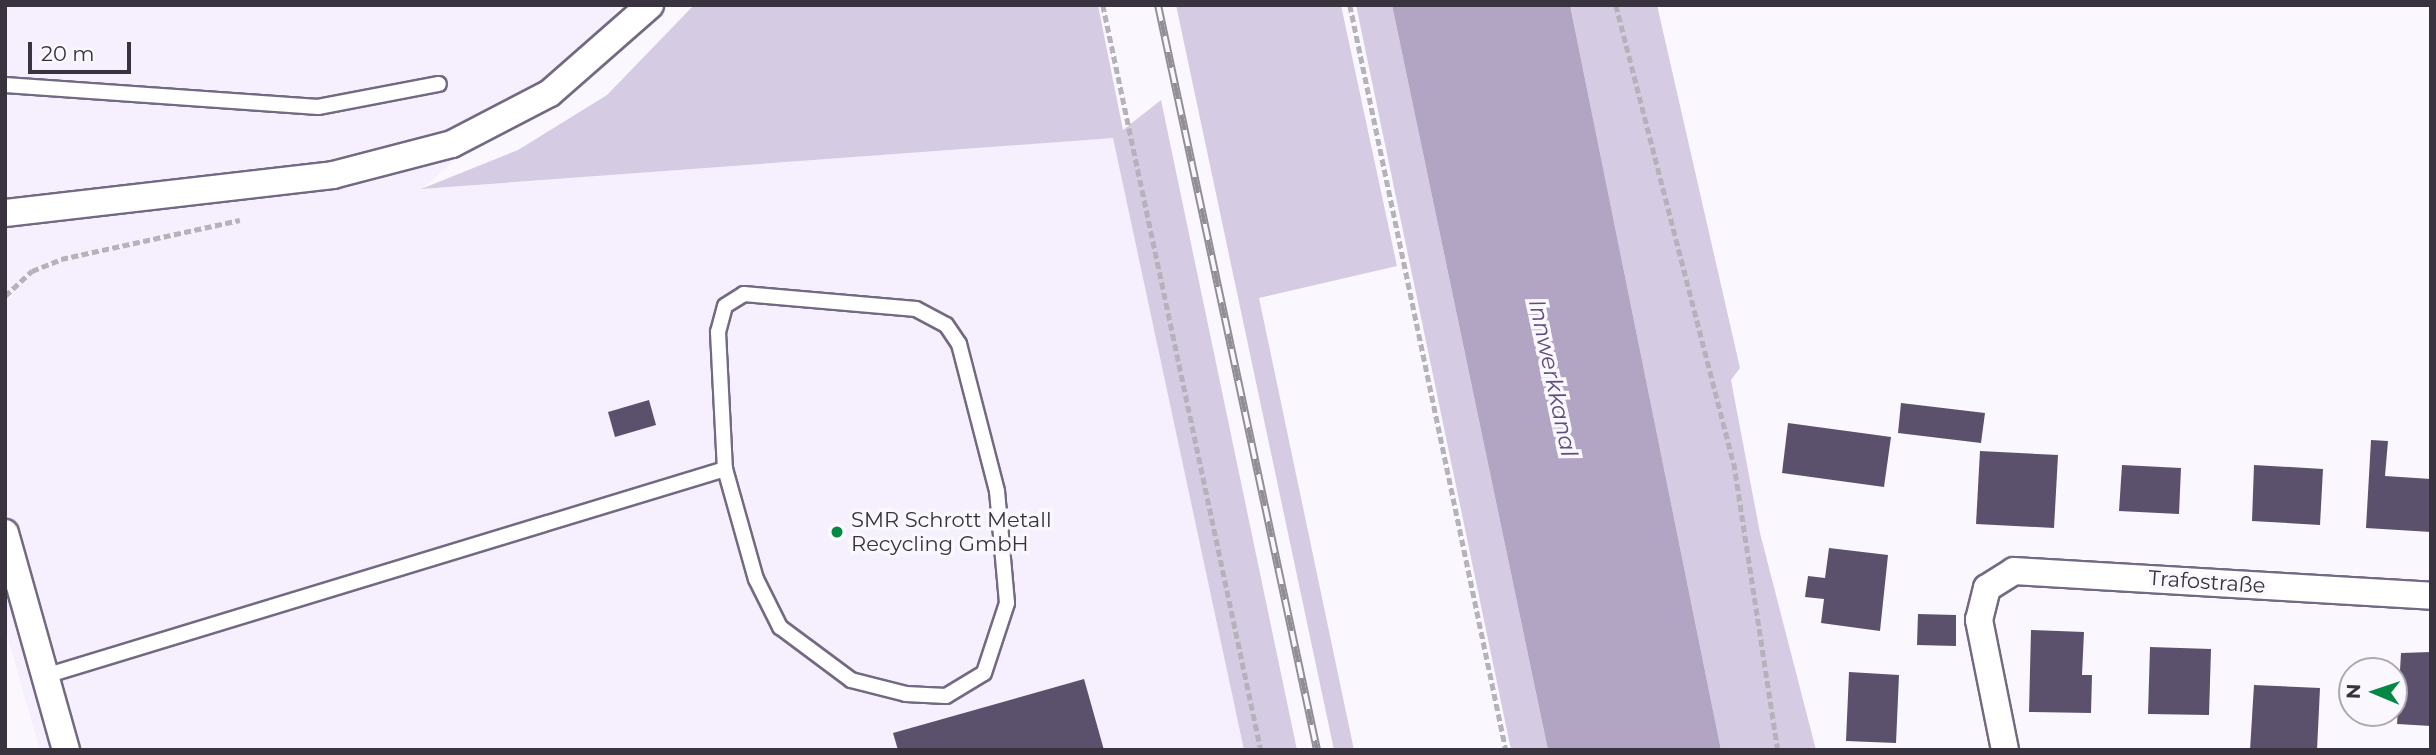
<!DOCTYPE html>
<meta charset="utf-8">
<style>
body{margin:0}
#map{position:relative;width:2436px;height:755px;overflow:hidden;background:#faf8fe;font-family:Montserrat,sans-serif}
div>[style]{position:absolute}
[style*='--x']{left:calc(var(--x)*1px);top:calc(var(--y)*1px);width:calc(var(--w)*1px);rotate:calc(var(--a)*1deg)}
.built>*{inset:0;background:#f5effe}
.green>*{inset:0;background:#d5cce3}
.water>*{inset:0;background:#b1a5c3}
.building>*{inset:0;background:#5c516c}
.path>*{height:4.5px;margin-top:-2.25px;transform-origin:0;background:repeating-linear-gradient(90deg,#b5b2ba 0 7px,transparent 0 10.5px)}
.roads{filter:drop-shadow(2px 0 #736982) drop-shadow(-2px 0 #736982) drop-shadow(0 2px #736982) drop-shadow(0 -2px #736982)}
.service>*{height:14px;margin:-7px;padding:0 7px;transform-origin:7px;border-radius:7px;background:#fff}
.minor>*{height:26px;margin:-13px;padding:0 13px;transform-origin:13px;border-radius:13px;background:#fff}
.rail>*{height:8px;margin-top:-4px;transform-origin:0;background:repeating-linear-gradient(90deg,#faf8fe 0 16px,#918e96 0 32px);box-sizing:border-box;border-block:2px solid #918e96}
.dots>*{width:19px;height:19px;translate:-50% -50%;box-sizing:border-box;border:4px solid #faf8fe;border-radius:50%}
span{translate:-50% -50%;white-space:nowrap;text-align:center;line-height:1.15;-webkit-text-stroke:7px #faf8fe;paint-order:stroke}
.poi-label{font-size:21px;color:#38333e}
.left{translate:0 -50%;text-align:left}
.street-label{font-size:21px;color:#38333e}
.water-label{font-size:23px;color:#604d7a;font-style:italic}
.frame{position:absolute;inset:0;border:7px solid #38333e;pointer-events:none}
.north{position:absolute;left:2338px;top:657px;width:70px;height:70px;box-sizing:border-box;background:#faf8fe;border:2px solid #aca9b1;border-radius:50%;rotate:272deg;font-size:19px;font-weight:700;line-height:28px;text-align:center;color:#38333e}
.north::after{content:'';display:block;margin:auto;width:24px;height:32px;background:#058844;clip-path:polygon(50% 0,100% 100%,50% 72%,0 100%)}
.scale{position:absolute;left:28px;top:42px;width:103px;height:32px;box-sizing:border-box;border:4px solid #38333e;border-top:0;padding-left:9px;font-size:21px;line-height:24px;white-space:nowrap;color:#38333e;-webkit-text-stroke:5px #faf8fe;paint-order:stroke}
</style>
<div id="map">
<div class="built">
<div style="clip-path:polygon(5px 5px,621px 5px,571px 67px,495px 123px,422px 189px,1113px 138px,1244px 750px,40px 750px,5px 628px)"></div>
</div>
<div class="green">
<div style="clip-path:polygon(694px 5px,1098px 5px,1123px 130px,1161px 100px,1297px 750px,1244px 750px,1113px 138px,421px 189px,518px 150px,607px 95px)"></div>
<div style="clip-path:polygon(1176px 5px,1341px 5px,1397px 266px,1259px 298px,1354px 750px,1334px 750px)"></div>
<div style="clip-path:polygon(1356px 5px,1392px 5px,1548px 750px,1511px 750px)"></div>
<div style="clip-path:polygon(1570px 5px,1657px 5px,1740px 368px,1731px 380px,1760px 533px,1816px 750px,1721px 750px)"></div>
</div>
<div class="water">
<div style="clip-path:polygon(1392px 5px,1570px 5px,1721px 750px,1548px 750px)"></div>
</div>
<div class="building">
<div style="clip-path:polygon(649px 400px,656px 425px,615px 437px,608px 412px)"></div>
<div style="clip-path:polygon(1901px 403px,1985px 413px,1981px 443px,1898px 433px)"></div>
<div style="clip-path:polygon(1788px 423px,1891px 437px,1884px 487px,1782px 473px)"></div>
<div style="clip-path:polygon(2371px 440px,2388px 441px,2385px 476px,2431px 479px,2431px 532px,2366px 528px)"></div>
<div style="clip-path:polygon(1980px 451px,2058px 455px,2054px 528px,1976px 524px)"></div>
<div style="clip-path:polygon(2122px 465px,2181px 468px,2179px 514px,2119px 511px)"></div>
<div style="clip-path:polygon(2254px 465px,2323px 469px,2320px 525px,2252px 521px)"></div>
<div style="clip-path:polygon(1829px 548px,1888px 555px,1880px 631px,1821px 623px,1824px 599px,1805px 597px,1808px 576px,1825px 578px)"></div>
<div style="clip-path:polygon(1918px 614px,1956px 615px,1956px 646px,1917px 645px)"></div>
<div style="clip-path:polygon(2031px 630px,2084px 632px,2082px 675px,2092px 675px,2091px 713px,2029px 712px)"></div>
<div style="clip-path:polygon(2150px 647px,2211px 649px,2209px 715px,2148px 714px)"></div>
<div style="clip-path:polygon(2431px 652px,2431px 726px,2397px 724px,2401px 653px)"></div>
<div style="clip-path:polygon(1849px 672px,1899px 675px,1896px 743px,1846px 741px)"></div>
<div style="clip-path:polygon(1084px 679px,1104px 750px,898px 750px,893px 733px)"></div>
<div style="clip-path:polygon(2254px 685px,2320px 688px,2317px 750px,2250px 750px)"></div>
</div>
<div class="path">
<div style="--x:1103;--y:5;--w:762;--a:78.03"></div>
<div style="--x:1350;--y:5;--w:761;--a:78.17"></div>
<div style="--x:1616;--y:5;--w:473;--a:75.6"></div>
<div style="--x:1734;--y:463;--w:290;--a:81.3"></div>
<div style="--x:5;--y:296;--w:37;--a:-43"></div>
<div style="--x:32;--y:271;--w:31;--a:-22"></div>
<div style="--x:61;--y:259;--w:183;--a:-12.3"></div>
</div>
<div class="roads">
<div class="service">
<div style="--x:5;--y:85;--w:314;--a:4"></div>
<div style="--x:318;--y:107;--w:123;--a:-10.8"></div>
<div style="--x:45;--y:676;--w:711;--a:-16.93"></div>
<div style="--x:725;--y:469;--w:114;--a:74.3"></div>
<div style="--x:756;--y:579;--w:54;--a:63.4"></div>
<div style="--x:780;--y:627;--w:89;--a:36.7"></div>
<div style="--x:851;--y:680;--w:57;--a:14.3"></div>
<div style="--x:906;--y:694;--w:40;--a:2.9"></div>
<div style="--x:946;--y:696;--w:44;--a:-31.2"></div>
<div style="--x:984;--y:673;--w:74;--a:-71.8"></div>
<div style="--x:1007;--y:603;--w:112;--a:-95.1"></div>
<div style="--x:997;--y:491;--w:152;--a:-104.5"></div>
<div style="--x:959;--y:344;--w:23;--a:-124"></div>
<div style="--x:946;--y:325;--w:34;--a:-152"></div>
<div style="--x:916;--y:309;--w:173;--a:-175"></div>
<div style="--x:744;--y:294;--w:22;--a:148"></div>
<div style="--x:725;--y:306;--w:27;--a:105"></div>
<div style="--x:718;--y:332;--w:137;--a:87.1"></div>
</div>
<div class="minor">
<div style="--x:5;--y:213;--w:330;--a:-6.6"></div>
<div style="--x:333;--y:175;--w:123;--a:-14.6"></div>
<div style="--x:452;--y:144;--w:110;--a:-27.5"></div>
<div style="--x:550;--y:93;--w:133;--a:-41.3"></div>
<div style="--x:5;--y:533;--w:225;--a:74.3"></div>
<div style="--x:2005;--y:750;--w:133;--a:-101.3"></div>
<div style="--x:1979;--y:620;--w:33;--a:-76"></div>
<div style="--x:1987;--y:588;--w:32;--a:-32"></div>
<div style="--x:2014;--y:571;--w:418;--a:3.4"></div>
</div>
</div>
<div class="rail">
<div style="--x:1158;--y:5;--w:762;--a:77.95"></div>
</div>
<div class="dots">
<div style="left:837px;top:532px;background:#058844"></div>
</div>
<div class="poi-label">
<span class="left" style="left:851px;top:532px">SMR Schrott Metall<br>Recycling GmbH</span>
</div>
<div class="street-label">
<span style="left:2207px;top:582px;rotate:4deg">Trafostraße</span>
</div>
<div class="water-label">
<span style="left:1553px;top:378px;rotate:78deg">Innwerkkanal</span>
</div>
<div class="frame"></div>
<div class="north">N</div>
<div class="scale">20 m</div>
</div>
